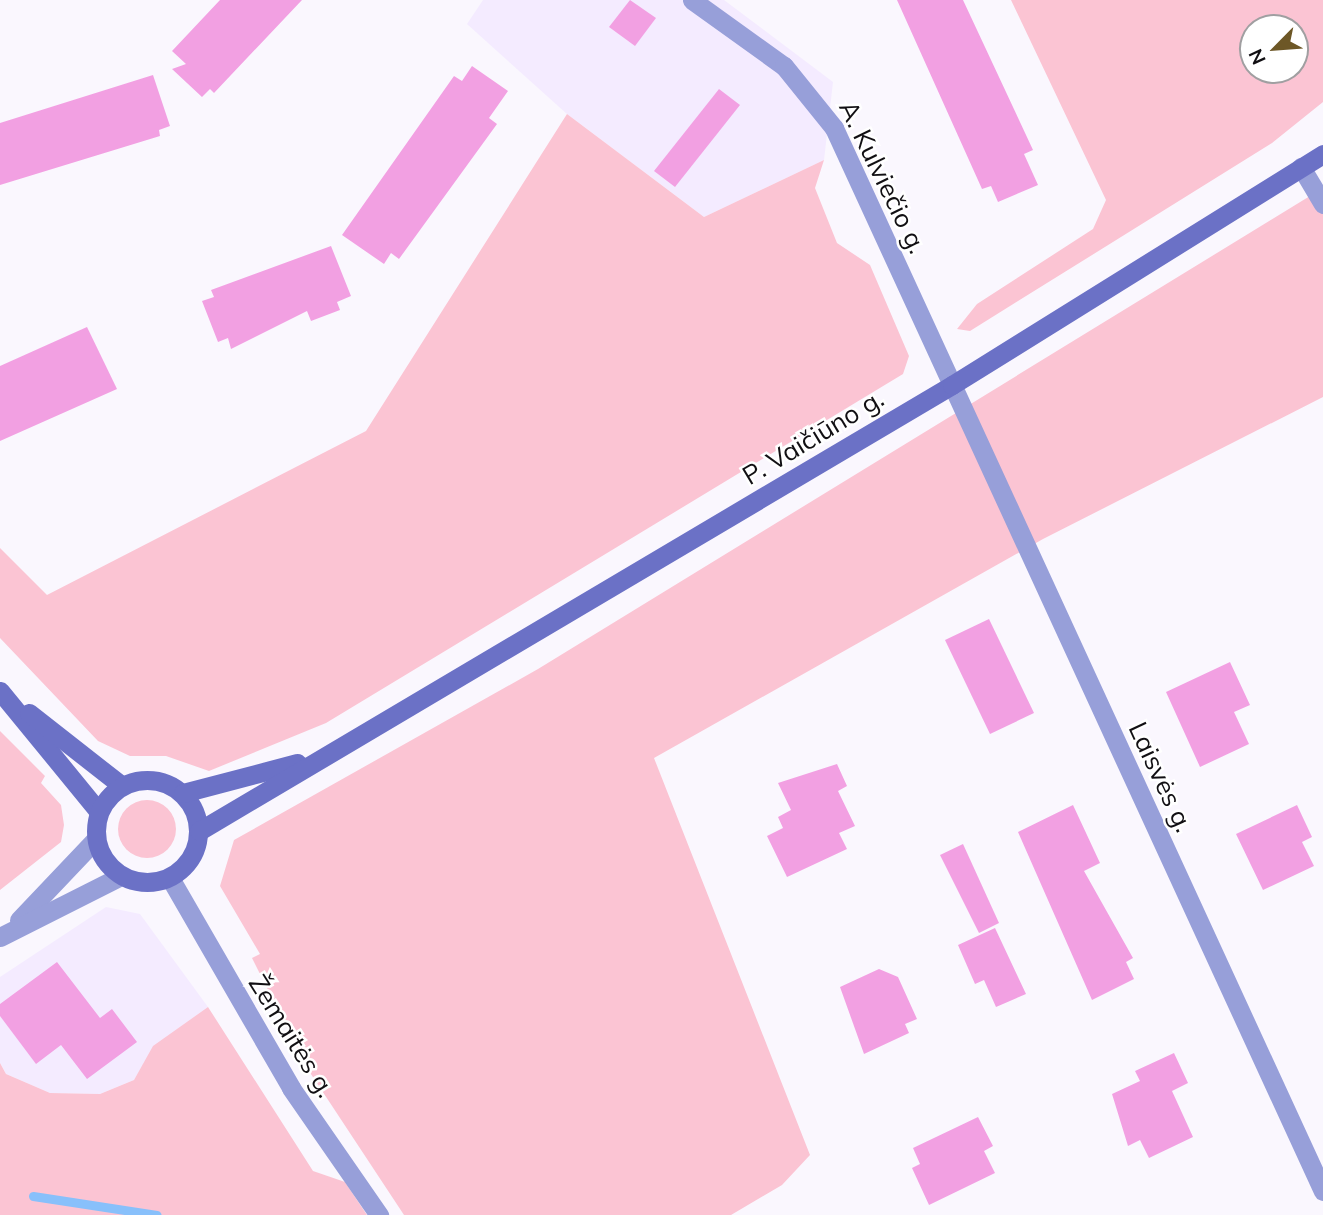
<!DOCTYPE html>
<meta charset="utf-8">
<style>
body{margin:0}
#map{position:relative;width:1323px;height:1215px;overflow:hidden;background:#faf7fe;font-family:Mulish,sans-serif}
div>[style]{position:absolute}
[style*='--x']{left:calc(var(--x)*1px);top:calc(var(--y)*1px);width:calc(var(--w)*1px);rotate:calc(var(--a)*1deg)}
.built>*{inset:0;background:#f4ebff}
.green>*{inset:0;background:#fbc4d3}
.round{border-radius:50%}
.stream>*{height:9px;margin:-4.5px;padding:0 4.5px;transform-origin:4.5px;border-radius:4.5px;background:#88c0fb}
.building>*{inset:0;background:#f2a0e2}
.minor>*{height:19px;margin:-9.5px;padding:0 9.5px;transform-origin:9.5px;border-radius:9.5px;background:#979fd9}
.secondary>*{height:19px;margin:-9.5px;padding:0 9.5px;transform-origin:9.5px;border-radius:9.5px;background:#6b71c6}
.secondary>.ring{margin:-9.5px;padding:0;box-sizing:content-box;background:none;border:19px solid #6b71c6;border-radius:50%}
span{translate:-50% -50%;white-space:nowrap;text-align:center;line-height:1.15;-webkit-text-stroke:5px #fff;paint-order:stroke}
.street-label{font-size:26px;color:#110f13}
.north{position:absolute;left:1239px;top:14px;width:70px;height:70px;box-sizing:border-box;background:#fff;border:2px solid #a09fa1;border-radius:50%;rotate:245deg;font-size:19px;font-weight:700;line-height:28px;text-align:center;color:#110f13}
.north::after{content:'';display:block;margin:auto;width:24px;height:32px;background:#6d5726;clip-path:polygon(50% 0,100% 100%,50% 72%,0 100%)}
</style>
<div id="map">
<div class="built">
<div style="clip-path:polygon(483px 0,724px 0,833px 82px,824px 160px,704px 217px,567px 114px,467px 24px)"></div>
<div style="clip-path:polygon(106px 907px,140px 914px,208px 1007px,154px 1046px,134px 1080px,100px 1094px,50px 1093px,6px 1074px,0 1063px,0 977px)"></div>
</div>
<div class="green">
<div style="clip-path:polygon(evenodd,1011px 0,1323px 0,1323px 102px,1272px 143px,970px 331px,957px 329px,977px 304px,1093px 229px,1106px 200px,1011px 0,1253px 28px,1295px 28px,1295px 70px,1253px 70px,1253px 28px)"></div>
<div style="clip-path:polygon(567px 114px,704px 217px,824px 160px,815px 188px,837px 243px,870px 265px,909px 356px,903px 374px,326px 723px,209px 771px,166px 756px,130px 756px,98px 741px,0 638px,0 548px,47px 595px,366px 431px)"></div>
<div style="clip-path:polygon(1323px 188px,1323px 397px,1043px 539px,654px 758px,810px 1155px,782px 1185px,731px 1215px,404px 1215px,307px 1068px,252px 958px,260px 954px,220px 886px,234px 840px,538px 669px)"></div>
<div style="clip-path:polygon(0 731px,45px 776px,41px 783px,61px 805px,64px 825px,61px 842px,0 890px)"></div>
<div class="round" style="left:118px;top:800px;width:58px;height:58px"></div>
<div style="clip-path:polygon(208px 1007px,313px 1171px,345px 1182px,367px 1215px,0 1215px,0 1063px,6px 1074px,50px 1093px,100px 1094px,134px 1080px,153px 1046px)"></div>
</div>
<div class="stream">
<div style="--x:33;--y:1196;--w:125;--a:8.7"></div>
</div>
<div class="building">
<div style="clip-path:polygon(220px 0,302px 0,214px 93px,210px 89px,202px 97px,172px 69px,186px 64px,172px 51px)"></div>
<div style="clip-path:polygon(630px 0,656px 18px,635px 46px,609px 27px)"></div>
<div style="clip-path:polygon(897px 0,963px 0,1033px 150px,1024px 154px,1038px 185px,998px 202px,991px 186px,982px 189px)"></div>
<div style="clip-path:polygon(472px 66px,508px 91px,489px 118px,497px 124px,399px 259px,391px 253px,384px 264px,342px 235px,454px 76px,462px 81px)"></div>
<div style="clip-path:polygon(153px 75px,170px 126px,159px 130px,160px 136px,0 185px,0 123px)"></div>
<div style="clip-path:polygon(719px 89px,740px 105px,675px 187px,654px 171px)"></div>
<div style="clip-path:polygon(331px 246px,351px 296px,337px 302px,340px 310px,311px 321px,307px 311px,231px 349px,228px 338px,218px 342px,202px 301px,214px 297px,211px 290px)"></div>
<div style="clip-path:polygon(87px 327px,117px 389px,0 441px,0 366px)"></div>
<div style="clip-path:polygon(989px 619px,1034px 713px,990px 734px,945px 640px)"></div>
<div style="clip-path:polygon(1230px 662px,1250px 705px,1234px 712px,1249px 744px,1200px 767px,1166px 692px)"></div>
<div style="clip-path:polygon(837px 764px,847px 786px,838px 791px,855px 826px,839px 833px,847px 849px,787px 877px,767px 836px,783px 828px,778px 817px,791px 810px,778px 783px)"></div>
<div style="clip-path:polygon(1073px 805px,1100px 863px,1084px 871px,1133px 958px,1126px 962px,1134px 979px,1092px 1000px,1018px 832px)"></div>
<div style="clip-path:polygon(1297px 805px,1312px 837px,1302px 842px,1314px 866px,1263px 890px,1236px 834px)"></div>
<div style="clip-path:polygon(963px 844px,999px 923px,979px 933px,940px 855px)"></div>
<div style="clip-path:polygon(995px 928px,1026px 994px,996px 1007px,984px 980px,975px 984px,958px 945px)"></div>
<div style="clip-path:polygon(57px 962px,100px 1018px,112px 1009px,137px 1042px,87px 1079px,61px 1045px,36px 1064px,0 1016px,0 1004px)"></div>
<div style="clip-path:polygon(879px 969px,898px 977px,917px 1019px,905px 1024px,909px 1033px,864px 1054px,840px 987px)"></div>
<div style="clip-path:polygon(1174px 1053px,1188px 1083px,1172px 1091px,1193px 1137px,1149px 1158px,1140px 1140px,1128px 1146px,1112px 1094px,1140px 1081px,1135px 1071px)"></div>
<div style="clip-path:polygon(978px 1117px,993px 1146px,984px 1151px,995px 1173px,929px 1205px,912px 1168px,920px 1164px,913px 1148px)"></div>
</div>
<div class="minor">
<div style="--x:692;--y:0;--w:113;--a:35.7"></div>
<div style="--x:784;--y:66;--w:80;--a:51.1"></div>
<div style="--x:834;--y:128;--w:1170;--a:65.3"></div>
<div style="--x:1301;--y:167;--w:43;--a:59.3"></div>
<div style="--x:170;--y:878;--w:242;--a:60"></div>
<div style="--x:291;--y:1088;--w:155;--a:55.3"></div>
<div style="--x:19;--y:920;--w:112;--a:-46.5"></div>
<div style="--x:0;--y:937;--w:136;--a:-26.8"></div>
</div>
<div class="secondary">
<div style="--x:0;--y:691;--w:156;--a:50.7"></div>
<div style="--x:29;--y:713;--w:118;--a:38.1"></div>
<div class="ring" style="left:96px;top:780px;width:83px;height:83px"></div>
<div style="--x:183;--y:793;--w:118;--a:-14.7"></div>
<div style="--x:199;--y:831;--w:875;--a:-30.64"></div>
<div style="--x:952;--y:385;--w:437;--a:-31.9"></div>
</div>
<div class="street-label">
<span style="left:883px;top:177px;rotate:64deg">A. Kulviečio g.</span>
<span style="left:813px;top:437px;rotate:-31deg">P. Vaičiūno g.</span>
<span style="left:1161px;top:777px;rotate:65deg">Laisvės g.</span>
<span style="left:292px;top:1036px;rotate:58deg">Žemaitės g.</span>
</div>
<div class="north">N</div>
</div>
